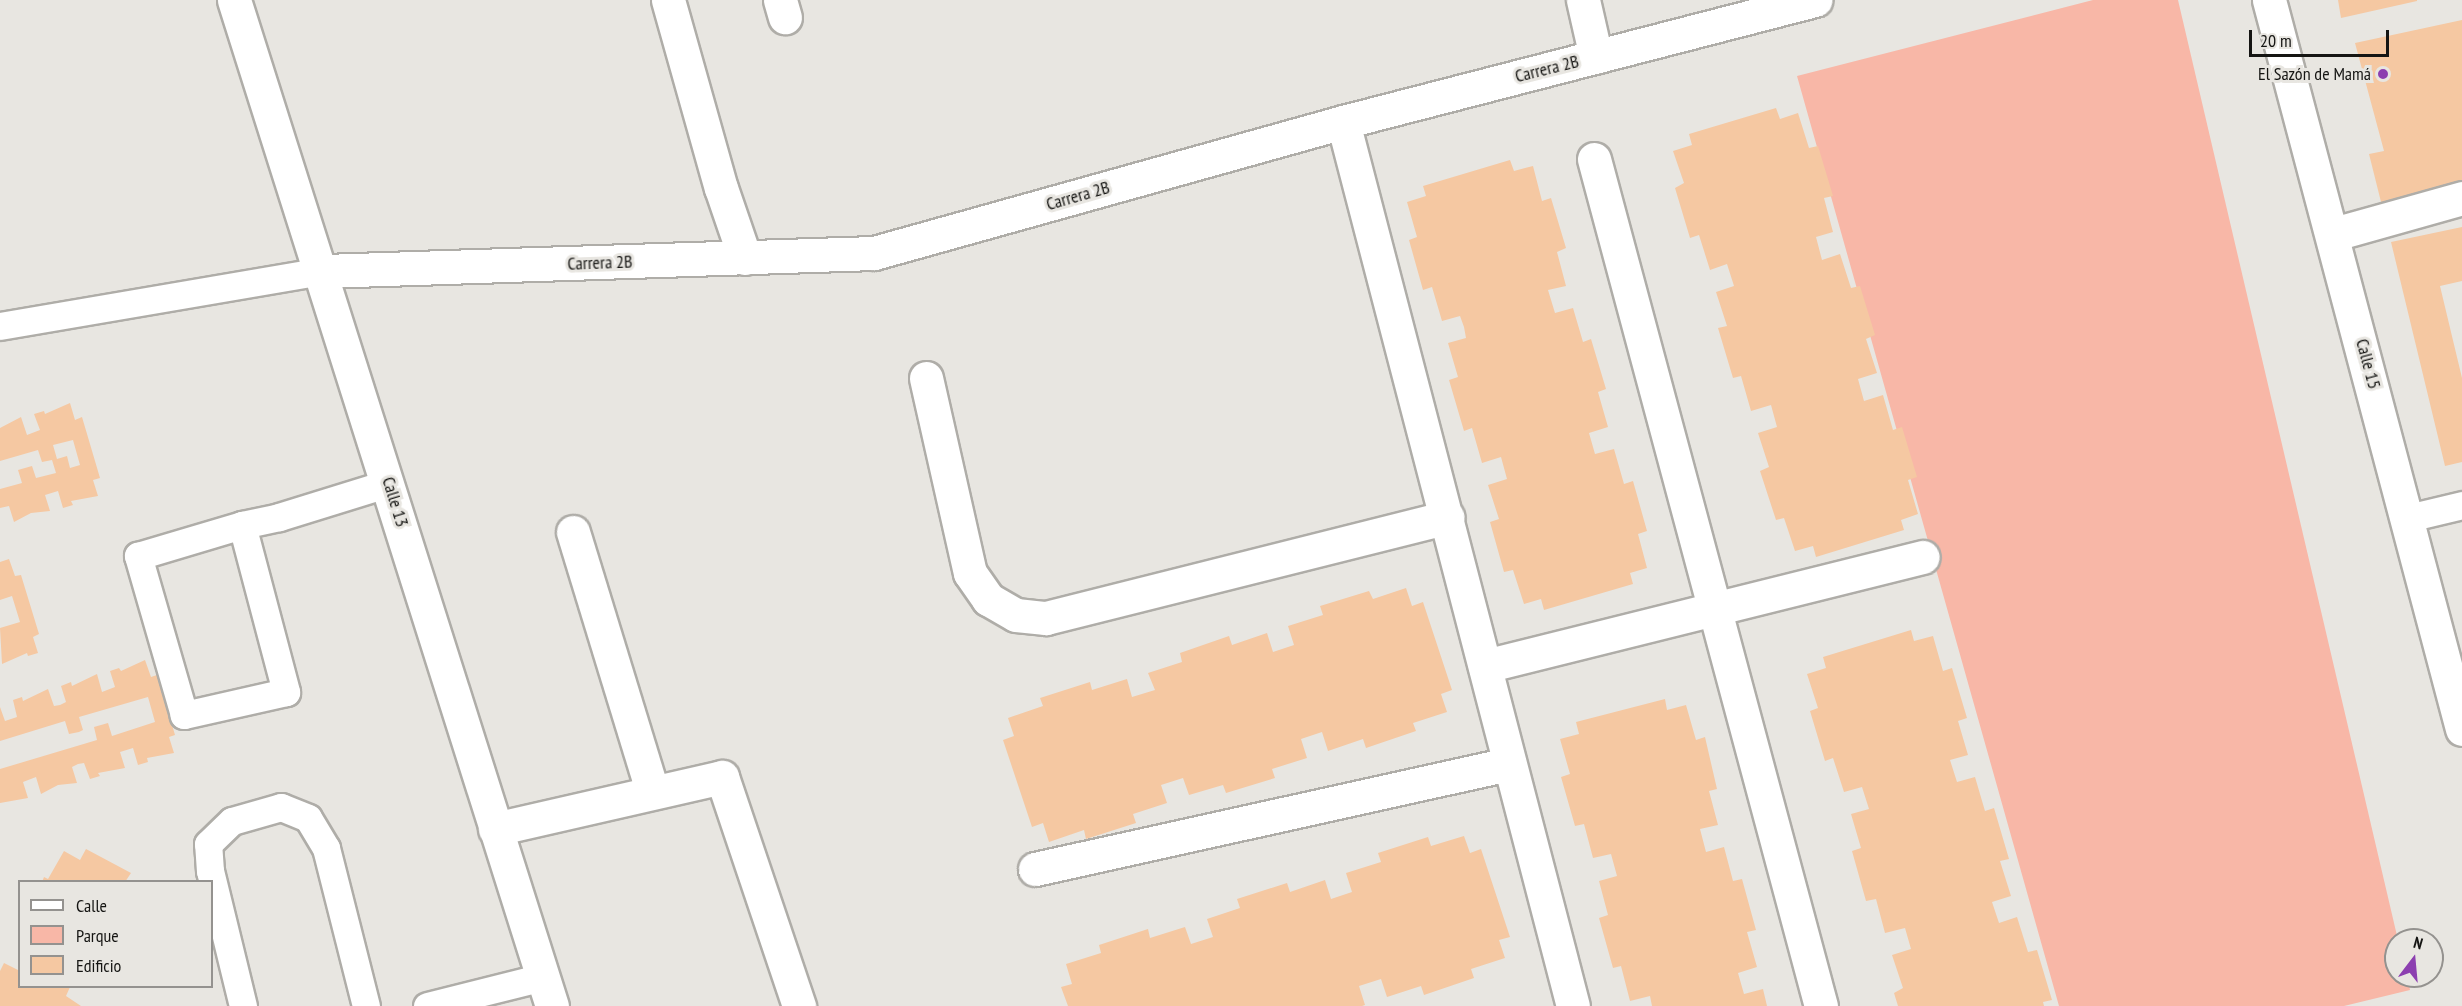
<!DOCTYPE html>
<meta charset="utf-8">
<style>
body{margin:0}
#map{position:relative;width:2462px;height:1006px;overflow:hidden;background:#e8e6e1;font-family:"PT Sans Narrow",sans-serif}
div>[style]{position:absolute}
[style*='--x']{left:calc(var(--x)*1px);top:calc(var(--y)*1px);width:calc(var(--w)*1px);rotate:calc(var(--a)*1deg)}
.green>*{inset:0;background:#f8b7a7}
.building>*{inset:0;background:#f5c8a2}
.roads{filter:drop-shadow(2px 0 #afada8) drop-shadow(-2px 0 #afada8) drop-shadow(0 2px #afada8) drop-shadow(0 -2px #afada8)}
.lane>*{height:27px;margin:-13.5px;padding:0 13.5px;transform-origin:13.5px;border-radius:13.5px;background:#fff}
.street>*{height:33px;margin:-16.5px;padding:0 16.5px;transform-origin:16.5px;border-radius:16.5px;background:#fff}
.secondary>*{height:33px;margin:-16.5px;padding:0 16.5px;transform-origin:16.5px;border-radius:16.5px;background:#fff}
.dots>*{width:16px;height:16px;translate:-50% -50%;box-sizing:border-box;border:3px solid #e8e6e1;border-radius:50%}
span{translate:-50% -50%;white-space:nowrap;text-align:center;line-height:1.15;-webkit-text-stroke:6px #e8e6e1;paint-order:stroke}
.street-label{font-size:18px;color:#151513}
.poi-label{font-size:18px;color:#151513}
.right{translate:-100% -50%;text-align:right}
.legend{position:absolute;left:18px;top:880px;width:195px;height:108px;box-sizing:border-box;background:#e8e6e1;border:2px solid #94928f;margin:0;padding:8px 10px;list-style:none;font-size:18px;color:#151513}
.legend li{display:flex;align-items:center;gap:12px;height:30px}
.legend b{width:30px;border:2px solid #94928f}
.north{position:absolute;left:2384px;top:928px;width:60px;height:60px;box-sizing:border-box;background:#e8e6e1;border:2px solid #94928f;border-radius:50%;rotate:16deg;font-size:16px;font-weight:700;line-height:24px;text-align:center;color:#151513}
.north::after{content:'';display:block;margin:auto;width:21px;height:27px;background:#8c3fb0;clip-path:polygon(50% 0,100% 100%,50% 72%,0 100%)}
.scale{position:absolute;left:2249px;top:30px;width:140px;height:27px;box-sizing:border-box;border:3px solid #151513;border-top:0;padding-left:8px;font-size:18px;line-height:21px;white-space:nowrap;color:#151513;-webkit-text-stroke:4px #e8e6e1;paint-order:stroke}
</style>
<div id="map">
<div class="green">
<div style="clip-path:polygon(2093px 0,2178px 0,2398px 940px,2396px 976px,2407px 976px,2410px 990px,2344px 1006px,2059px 1006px,1797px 76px)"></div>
</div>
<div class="building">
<div style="clip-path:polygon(2338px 0,2417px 0,2417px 1px,2341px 18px)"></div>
<div style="clip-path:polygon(2462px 20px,2462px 189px,2382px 206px,2369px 154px,2384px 151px,2355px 43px)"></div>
<div style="clip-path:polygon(1776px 108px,1780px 119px,1798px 113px,1809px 148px,1818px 146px,1833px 196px,1824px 198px,1833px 232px,1816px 237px,1822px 260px,1840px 254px,1851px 288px,1860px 286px,1875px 335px,1866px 339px,1877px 373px,1858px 379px,1864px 401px,1883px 395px,1893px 430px,1902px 427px,1917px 477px,1908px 480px,1918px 514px,1901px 520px,1904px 530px,1816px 557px,1813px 546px,1795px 551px,1784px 518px,1776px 520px,1760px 471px,1769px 467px,1758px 433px,1777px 427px,1771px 405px,1751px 411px,1741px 376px,1733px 378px,1718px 328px,1727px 326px,1716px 292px,1734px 286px,1727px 264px,1710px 270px,1699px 235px,1690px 238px,1675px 188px,1684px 183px,1673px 151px,1692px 145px,1689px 134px)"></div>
<div style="clip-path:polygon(1510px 160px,1514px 171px,1533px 166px,1542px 201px,1551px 198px,1566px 248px,1557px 252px,1566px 286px,1548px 290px,1555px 313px,1573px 308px,1583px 342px,1591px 339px,1606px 389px,1598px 392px,1608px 427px,1589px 433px,1595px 454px,1614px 449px,1624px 484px,1633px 481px,1647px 531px,1638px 534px,1647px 568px,1630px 573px,1633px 584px,1544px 610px,1541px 599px,1524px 604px,1513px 570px,1504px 572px,1490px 522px,1499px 519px,1488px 485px,1507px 479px,1501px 457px,1482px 463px,1472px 428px,1464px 431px,1449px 380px,1458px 377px,1448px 343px,1466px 338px,1464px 327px,1460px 316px,1442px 321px,1432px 287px,1423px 290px,1409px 240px,1417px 237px,1407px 202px,1426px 196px,1423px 186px)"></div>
<div style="clip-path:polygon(2462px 227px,2462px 281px,2440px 286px,2462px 378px,2462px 462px,2445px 466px,2391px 242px)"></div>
<div style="clip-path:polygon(evenodd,70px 403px,75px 420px,82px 417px,95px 461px,100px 478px,93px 480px,98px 496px,71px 501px,73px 505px,63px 508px,58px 491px,45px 495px,50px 511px,31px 513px,14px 522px,9px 506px,0 508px,0 489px,22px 483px,18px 470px,32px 466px,36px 478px,56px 473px,52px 460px,42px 462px,38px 450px,0 461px,0 428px,21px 417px,27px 435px,40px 430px,34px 414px,44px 411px,45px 414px,70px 403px,73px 440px,80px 465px,70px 468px,67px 456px,57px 459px,53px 445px,73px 440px)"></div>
<div style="clip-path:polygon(9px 559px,15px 576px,21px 575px,39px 634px,33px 637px,38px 653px,28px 656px,27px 653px,2px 664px,0 628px,20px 622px,12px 596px,0 600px,0 562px)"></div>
<div style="clip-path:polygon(1406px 588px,1412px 606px,1423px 602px,1452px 690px,1441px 694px,1447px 712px,1413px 723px,1416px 731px,1366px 748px,1363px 739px,1328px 751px,1322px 732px,1301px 739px,1307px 758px,1272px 769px,1275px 778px,1226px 793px,1223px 785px,1189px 795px,1183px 778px,1161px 785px,1167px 803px,1133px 814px,1136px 823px,1086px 839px,1084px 830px,1049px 842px,1043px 823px,1032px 827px,1003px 740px,1014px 736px,1008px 718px,1043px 706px,1040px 698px,1090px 682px,1092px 690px,1127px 679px,1132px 697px,1155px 690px,1148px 673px,1182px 662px,1180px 653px,1229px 636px,1232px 645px,1267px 633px,1273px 652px,1294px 645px,1288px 626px,1323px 615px,1320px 606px,1369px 591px,1373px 599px)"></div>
<div style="clip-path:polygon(1911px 630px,1914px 641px,1933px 636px,1943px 671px,1952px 668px,1967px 718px,1958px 721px,1968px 755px,1950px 760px,1957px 782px,1975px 777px,1985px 811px,1994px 808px,2009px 859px,2000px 861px,2011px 896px,1992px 902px,1999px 923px,2017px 917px,2028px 952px,2037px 950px,2052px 1000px,2043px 1002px,2044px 1006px,1898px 1006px,1894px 993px,1903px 988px,1892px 955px,1911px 949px,1905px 928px,1885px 933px,1876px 899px,1866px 901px,1852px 851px,1861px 848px,1851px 814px,1869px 809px,1862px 787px,1844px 792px,1833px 758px,1825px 761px,1810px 711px,1818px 708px,1807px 674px,1826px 668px,1823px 657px)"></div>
<div style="clip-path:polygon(145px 660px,151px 677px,157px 675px,170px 718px,175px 735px,169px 737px,174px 753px,147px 758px,148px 762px,138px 765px,133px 748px,120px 752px,125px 768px,98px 773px,100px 776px,90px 779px,84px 763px,78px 764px,72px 767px,77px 783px,58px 785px,41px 794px,36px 777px,23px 782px,28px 798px,0 803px,0 769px,97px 740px,94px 727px,108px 723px,112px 736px,155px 722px,148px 697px,79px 717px,83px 730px,79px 732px,69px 734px,65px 721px,0 741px,0 707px,5px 721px,17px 717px,13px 700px,22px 697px,23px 701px,48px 689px,54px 706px,60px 705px,66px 702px,61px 686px,71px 682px,72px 686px,97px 674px,102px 692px,115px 687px,110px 671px,119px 668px,121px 671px)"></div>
<div style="clip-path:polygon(1665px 699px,1667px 710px,1686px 705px,1696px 740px,1705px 737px,1717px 789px,1709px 791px,1718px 825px,1700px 829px,1706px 852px,1724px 847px,1733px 881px,1742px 879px,1756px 930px,1747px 932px,1757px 967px,1738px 973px,1744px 994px,1763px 989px,1767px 1006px,1652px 1006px,1650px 996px,1630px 1001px,1621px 966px,1613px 968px,1599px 918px,1608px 915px,1599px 881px,1617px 876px,1611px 854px,1593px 858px,1584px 824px,1575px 826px,1561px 777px,1570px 774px,1560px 739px,1579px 734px,1576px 722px)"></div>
<div style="clip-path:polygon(1464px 836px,1470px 853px,1481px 849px,1510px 937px,1499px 940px,1505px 958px,1471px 969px,1474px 978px,1424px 995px,1421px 986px,1387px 997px,1381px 979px,1359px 986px,1365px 1005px,1362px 1006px,1068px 1006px,1061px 987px,1072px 984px,1066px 964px,1101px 953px,1099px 945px,1148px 929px,1150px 938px,1185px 927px,1191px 944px,1213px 937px,1207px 919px,1240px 908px,1237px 899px,1287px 883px,1290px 892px,1325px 880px,1331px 899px,1352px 892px,1346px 873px,1381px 862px,1378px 853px,1428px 837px,1431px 846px)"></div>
<div style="clip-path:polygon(86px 849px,131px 873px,125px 882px,42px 882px,44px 877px,48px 879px,64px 851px,80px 860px)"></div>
<div style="clip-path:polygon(4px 963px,20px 971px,20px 987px,70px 987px,66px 996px,81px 1006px,0 1006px,0 971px)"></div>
</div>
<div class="roads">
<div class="lane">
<div style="--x:0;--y:326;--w:328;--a:-9.7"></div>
<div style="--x:2408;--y:518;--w:56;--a:-13.5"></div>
<div style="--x:242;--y:525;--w:173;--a:75.2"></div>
<div style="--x:286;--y:692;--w:105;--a:167.3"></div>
<div style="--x:184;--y:715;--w:166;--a:-106.1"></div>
<div style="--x:138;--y:556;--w:109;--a:-16.6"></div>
<div style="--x:242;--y:525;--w:38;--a:-12"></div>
<div style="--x:279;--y:517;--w:115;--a:-17.2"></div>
<div style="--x:243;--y:1006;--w:139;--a:-103.7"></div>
<div style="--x:210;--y:871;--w:27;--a:-94"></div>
<div style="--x:208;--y:844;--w:33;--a:-44"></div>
<div style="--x:232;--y:821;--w:51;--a:-15.9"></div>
<div style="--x:281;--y:807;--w:29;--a:22"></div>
<div style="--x:308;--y:818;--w:35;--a:59"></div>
<div style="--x:326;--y:848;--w:163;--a:75.8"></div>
<div style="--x:427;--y:1006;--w:120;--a:-14"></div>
</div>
<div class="street">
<div style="--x:234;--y:0;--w:1055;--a:72.46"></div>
<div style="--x:668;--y:0;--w:195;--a:74.3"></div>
<div style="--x:721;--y:188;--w:74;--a:71.1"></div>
<div style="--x:780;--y:0;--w:18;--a:74"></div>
<div style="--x:1583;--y:0;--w:58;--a:77.2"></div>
<div style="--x:1343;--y:122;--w:913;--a:75.42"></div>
<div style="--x:1594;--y:159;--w:877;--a:75"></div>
<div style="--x:2334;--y:234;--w:133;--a:-15.7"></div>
<div style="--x:323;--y:271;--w:551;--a:-1.87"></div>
<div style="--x:874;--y:253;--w:487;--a:-15.6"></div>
<div style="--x:1343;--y:122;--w:488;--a:-14.5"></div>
<div style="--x:926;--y:378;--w:200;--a:77.3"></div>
<div style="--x:970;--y:573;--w:32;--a:55"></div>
<div style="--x:988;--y:599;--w:32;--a:30"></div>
<div style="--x:1016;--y:615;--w:30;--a:6"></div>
<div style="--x:1046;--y:618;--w:414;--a:-14.1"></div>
<div style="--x:573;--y:532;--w:271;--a:73"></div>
<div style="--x:1485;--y:666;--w:451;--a:-14"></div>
<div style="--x:495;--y:829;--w:233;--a:-12.9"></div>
<div style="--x:722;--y:777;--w:242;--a:71.4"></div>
<div style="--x:1035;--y:869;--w:486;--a:-12.5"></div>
</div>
<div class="secondary">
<div style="--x:2269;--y:0;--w:754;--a:75.17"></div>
</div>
</div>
<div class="dots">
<div style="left:2383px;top:74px;background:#8c3fb0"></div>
</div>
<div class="street-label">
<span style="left:1547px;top:69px;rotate:-14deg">Carrera 2B</span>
<span style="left:1078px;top:196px;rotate:-16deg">Carrera 2B</span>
<span style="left:600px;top:263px;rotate:-2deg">Carrera 2B</span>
<span style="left:2368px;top:364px;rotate:75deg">Calle 15</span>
<span style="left:395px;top:502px;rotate:73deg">Calle 13</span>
</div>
<div class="poi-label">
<span class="right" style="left:2371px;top:74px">El Sazón de Mamá</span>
</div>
<ul class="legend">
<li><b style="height:8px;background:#fff"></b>Calle</li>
<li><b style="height:16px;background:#f8b7a7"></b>Parque</li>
<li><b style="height:16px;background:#f5c8a2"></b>Edificio</li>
</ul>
<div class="north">N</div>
<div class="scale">20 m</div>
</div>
